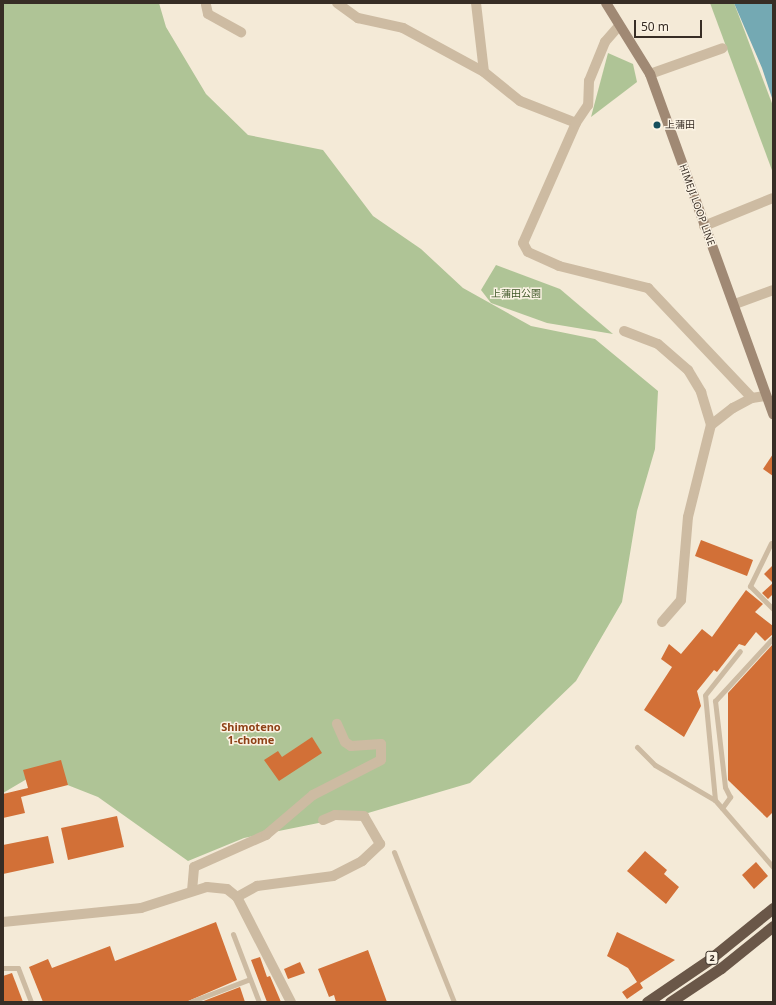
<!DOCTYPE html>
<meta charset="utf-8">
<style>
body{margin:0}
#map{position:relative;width:776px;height:1005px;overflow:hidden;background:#f4ead7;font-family:"Noto Sans","Noto Sans JP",sans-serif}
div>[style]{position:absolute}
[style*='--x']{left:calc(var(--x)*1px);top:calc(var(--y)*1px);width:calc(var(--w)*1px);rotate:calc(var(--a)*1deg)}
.green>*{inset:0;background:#afc496}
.water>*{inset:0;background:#74a9b3}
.building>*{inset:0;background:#d27037}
.service>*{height:5px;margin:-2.5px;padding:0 2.5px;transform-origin:2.5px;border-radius:2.5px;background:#cdbba2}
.minor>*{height:10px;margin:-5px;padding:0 5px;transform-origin:5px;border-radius:5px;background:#cdbba2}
.secondary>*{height:10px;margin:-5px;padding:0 5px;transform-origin:5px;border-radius:5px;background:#a08974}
.trunk>*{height:11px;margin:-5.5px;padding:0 5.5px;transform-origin:5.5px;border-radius:5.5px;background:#6a5748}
.dots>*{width:11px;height:11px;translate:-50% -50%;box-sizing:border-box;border:2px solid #fbf3e4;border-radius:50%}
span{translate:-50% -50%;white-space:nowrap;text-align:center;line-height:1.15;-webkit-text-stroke:3px #fbf3e4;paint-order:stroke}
.shield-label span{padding:1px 3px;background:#fbf3e4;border:1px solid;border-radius:3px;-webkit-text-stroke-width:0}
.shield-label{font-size:9px;color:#372d25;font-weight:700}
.poi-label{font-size:10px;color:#372d25}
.left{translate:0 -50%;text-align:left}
.street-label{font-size:10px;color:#372d25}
.park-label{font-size:10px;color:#3f5727}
.neighbourhood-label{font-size:11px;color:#8e4116;font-weight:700}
.frame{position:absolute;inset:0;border:4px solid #372d25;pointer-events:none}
.scale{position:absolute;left:634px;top:20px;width:68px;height:18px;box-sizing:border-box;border:2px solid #372d25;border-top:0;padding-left:5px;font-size:12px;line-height:14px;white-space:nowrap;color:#372d25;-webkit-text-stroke:3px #fbf3e4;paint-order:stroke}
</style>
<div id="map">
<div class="green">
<div style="clip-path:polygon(3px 3px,159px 3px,166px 27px,206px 94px,248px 135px,323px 150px,373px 216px,421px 249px,463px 288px,531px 326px,595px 339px,658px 391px,655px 449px,637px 511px,622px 602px,576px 681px,470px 783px,368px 813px,244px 838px,188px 861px,98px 797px,37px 773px,3px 793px)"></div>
<div style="clip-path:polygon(710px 3px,734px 3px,773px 106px,773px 173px)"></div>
<div style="clip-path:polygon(608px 53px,633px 64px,637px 82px,591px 117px)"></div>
<div style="clip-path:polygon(496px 265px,560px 289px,613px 334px,547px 323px,491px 303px,481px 290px)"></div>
</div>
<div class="water">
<div style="clip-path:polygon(734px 3px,773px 3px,773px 101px,762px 68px)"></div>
</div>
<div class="building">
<div style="clip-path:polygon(773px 454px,773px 476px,763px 469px)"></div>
<div style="clip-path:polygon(701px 540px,753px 560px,747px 576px,695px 556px)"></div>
<div style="clip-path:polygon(773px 565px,773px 594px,768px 599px,762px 593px,773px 583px,764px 574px)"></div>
<div style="clip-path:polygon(746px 590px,763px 604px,755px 612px,773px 626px,773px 634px,765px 641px,756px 632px,745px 646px,739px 644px,717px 672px,714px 670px,697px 691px,701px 706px,684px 737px,644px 710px,672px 667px,661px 659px,669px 644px,681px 654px,702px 629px,712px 637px)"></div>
<div style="clip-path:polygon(773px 644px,773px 812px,767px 818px,728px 780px,728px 693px)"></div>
<div style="clip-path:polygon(312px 737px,322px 753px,279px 781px,264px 760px,278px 751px,282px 757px)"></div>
<div style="clip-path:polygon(61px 760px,68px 785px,21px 797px,25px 813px,3px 818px,3px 794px,28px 788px,23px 770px)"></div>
<div style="clip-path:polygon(117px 816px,124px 847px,68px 860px,61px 828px)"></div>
<div style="clip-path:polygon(48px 836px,54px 863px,3px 874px,3px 845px)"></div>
<div style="clip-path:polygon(645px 851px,667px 870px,664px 874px,679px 887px,666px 904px,627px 871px)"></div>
<div style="clip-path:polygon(756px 862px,768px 876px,754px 889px,742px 875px)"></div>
<div style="clip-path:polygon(216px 922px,237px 980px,186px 1002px,43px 1002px,29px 967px,48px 959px,52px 968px,110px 946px,115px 961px)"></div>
<div style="clip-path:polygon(617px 932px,675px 960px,640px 983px,643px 988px,627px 999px,622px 992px,637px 982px,628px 968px,607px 956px)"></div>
<div style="clip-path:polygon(368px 950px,387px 1002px,336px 1002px,334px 995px,329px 997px,318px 969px)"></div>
<div style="clip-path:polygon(260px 957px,267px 977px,270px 976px,281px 1002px,267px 1002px,251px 960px)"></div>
<div style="clip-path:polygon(300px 962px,305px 973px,288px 979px,284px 969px)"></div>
<div style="clip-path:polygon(12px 973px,23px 1002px,3px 1002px,3px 976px)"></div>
<div style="clip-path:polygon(240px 987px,245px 1002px,201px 1002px)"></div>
</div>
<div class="service">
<div style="--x:771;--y:543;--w:48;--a:116"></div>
<div style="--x:750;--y:586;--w:33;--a:45"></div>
<div style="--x:637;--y:747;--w:25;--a:45"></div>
<div style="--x:655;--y:765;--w:69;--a:30.3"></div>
<div style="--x:715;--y:800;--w:89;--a:49.1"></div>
<div style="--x:715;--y:800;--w:105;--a:-95.4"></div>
<div style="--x:705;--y:695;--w:56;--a:-51.5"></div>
<div style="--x:722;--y:808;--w:14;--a:-54"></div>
<div style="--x:730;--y:797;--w:11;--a:-117"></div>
<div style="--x:725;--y:787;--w:87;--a:-96.6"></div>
<div style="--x:715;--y:701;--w:86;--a:-47.4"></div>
<div style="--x:394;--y:852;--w:162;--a:68.2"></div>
<div style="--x:233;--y:934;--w:73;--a:69.1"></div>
<div style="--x:3;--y:968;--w:15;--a:0"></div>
<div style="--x:18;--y:968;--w:36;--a:69"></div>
<div style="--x:190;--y:1002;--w:64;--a:-21"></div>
</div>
<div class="minor">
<div style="--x:337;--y:3;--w:26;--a:36"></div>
<div style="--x:358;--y:18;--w:46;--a:12.5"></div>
<div style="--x:403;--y:28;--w:92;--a:28.5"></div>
<div style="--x:484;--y:72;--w:46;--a:38.9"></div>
<div style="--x:520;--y:101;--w:60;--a:21.4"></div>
<div style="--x:476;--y:3;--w:69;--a:83.4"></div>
<div style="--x:206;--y:5;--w:9;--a:77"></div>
<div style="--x:208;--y:14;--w:38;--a:29"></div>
<div style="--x:618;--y:27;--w:20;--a:131"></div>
<div style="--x:605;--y:42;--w:42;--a:112.3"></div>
<div style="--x:589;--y:81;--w:24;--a:92"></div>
<div style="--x:588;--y:105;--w:22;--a:124"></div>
<div style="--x:576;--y:123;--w:131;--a:113.8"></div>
<div style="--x:523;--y:243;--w:10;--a:61"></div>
<div style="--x:528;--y:252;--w:34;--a:24"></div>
<div style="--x:559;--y:266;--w:92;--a:13.9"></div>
<div style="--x:648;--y:288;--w:151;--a:46.6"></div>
<div style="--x:650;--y:74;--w:77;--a:-19.6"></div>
<div style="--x:704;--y:226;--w:74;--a:-22.1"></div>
<div style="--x:735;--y:304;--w:40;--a:-20.2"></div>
<div style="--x:624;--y:331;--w:36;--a:21"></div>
<div style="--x:658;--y:344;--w:40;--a:41"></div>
<div style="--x:688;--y:370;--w:26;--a:59"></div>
<div style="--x:701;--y:392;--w:34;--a:73"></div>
<div style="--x:662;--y:622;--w:29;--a:-49"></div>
<div style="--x:681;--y:600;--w:83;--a:-85.2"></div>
<div style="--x:688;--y:517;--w:95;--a:-76"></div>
<div style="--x:711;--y:425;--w:28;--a:-38"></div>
<div style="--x:733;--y:408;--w:21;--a:-28"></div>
<div style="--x:752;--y:398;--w:13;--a:-9"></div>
<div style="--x:192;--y:891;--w:24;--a:-85"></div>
<div style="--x:194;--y:867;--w:79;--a:-24"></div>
<div style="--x:266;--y:835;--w:62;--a:-40.4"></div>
<div style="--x:313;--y:795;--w:76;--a:-27.2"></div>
<div style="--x:381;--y:760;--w:16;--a:-90"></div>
<div style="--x:381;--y:744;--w:30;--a:176"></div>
<div style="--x:351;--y:746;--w:7;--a:-146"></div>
<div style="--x:345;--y:742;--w:20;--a:-114"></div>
<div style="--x:237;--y:897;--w:23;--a:-29"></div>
<div style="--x:257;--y:886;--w:77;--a:-7.5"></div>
<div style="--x:333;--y:876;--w:33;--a:-27"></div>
<div style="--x:362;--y:861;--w:25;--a:-43"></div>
<div style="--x:380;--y:844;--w:32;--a:-120"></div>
<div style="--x:364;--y:816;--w:29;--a:-178"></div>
<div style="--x:335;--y:815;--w:13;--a:157"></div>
<div style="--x:3;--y:922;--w:139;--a:-5.8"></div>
<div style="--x:141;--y:908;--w:69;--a:-17.7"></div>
<div style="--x:207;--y:887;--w:20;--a:6"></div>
<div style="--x:227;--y:889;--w:13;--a:39"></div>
<div style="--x:237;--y:897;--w:118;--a:62.8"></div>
</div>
<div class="secondary">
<div style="--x:606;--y:3;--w:84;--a:58.2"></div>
<div style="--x:650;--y:74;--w:362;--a:70.1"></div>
</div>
<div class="trunk">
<div style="--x:647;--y:1002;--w:76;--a:-34.3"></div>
<div style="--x:710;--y:959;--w:81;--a:-39"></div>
<div style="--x:670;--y:1002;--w:61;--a:-33.7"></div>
<div style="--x:721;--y:968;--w:67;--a:-38.9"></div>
</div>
<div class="dots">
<div style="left:657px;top:125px;background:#174f5c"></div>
</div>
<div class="shield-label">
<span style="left:712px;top:958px">2</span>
</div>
<div class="poi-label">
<span class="left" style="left:665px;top:125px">上蒲田</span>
</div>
<div class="street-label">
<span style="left:697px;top:205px;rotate:70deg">HIMEJI LOOP LINE</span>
</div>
<div class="park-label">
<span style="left:516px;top:294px">上蒲田公園</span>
</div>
<div class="neighbourhood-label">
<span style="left:251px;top:734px">Shimoteno<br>1-chome</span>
</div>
<div class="frame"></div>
<div class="scale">50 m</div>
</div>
